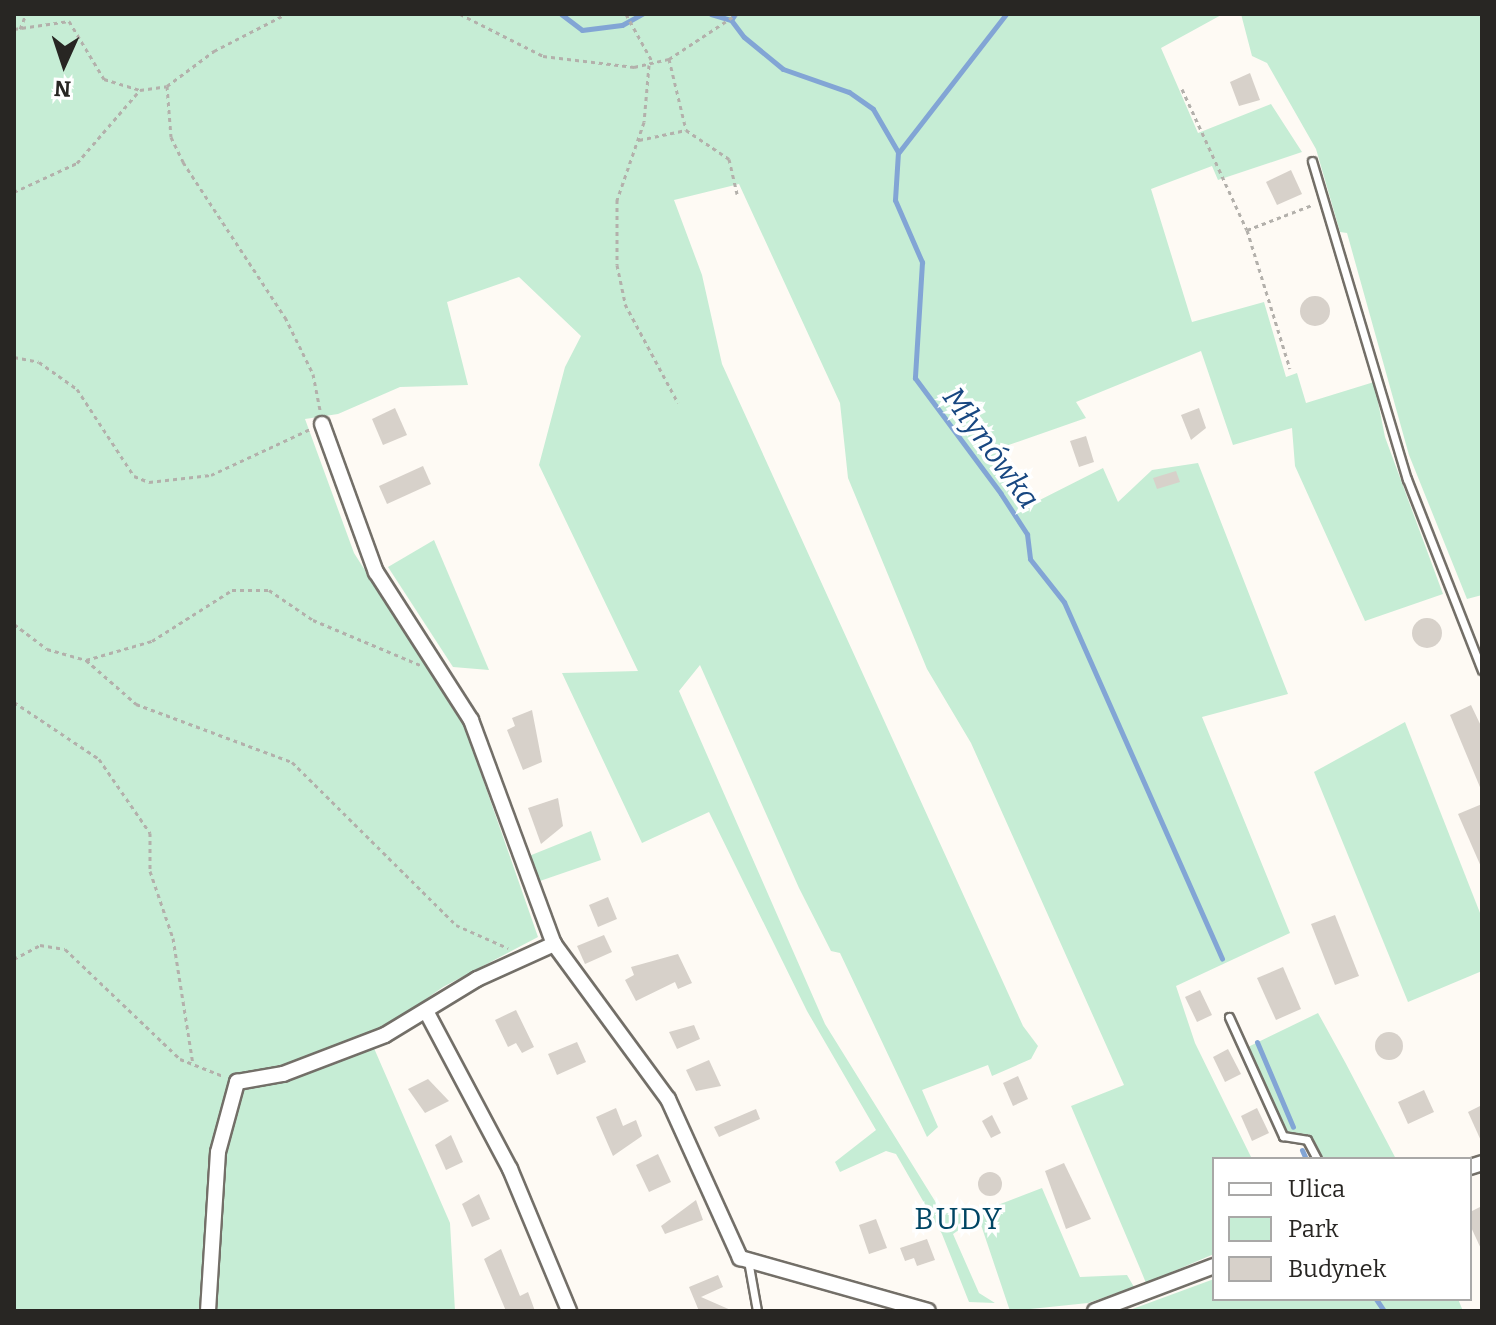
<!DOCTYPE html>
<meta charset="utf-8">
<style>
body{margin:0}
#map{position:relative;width:1496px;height:1325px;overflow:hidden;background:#fefaf4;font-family:Bitter,serif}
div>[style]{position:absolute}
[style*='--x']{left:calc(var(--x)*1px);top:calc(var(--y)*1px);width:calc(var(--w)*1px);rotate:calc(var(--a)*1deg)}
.green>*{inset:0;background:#c6edd5}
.stream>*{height:5px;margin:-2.5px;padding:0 2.5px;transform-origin:2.5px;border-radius:2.5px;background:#82a5d5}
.building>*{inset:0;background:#d7d1ca}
.round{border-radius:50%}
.path>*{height:3px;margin-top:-1.5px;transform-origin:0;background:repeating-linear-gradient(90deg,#b3b0ab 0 4px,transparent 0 8px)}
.roads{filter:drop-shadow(2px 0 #736f68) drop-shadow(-2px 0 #736f68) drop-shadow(0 2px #736f68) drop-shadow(0 -2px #736f68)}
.lane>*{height:7px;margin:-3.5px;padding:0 3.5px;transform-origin:3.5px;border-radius:3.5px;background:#fff}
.street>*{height:14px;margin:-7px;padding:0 7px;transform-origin:7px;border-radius:7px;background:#fff}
span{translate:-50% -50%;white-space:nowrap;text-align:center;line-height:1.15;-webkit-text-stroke:7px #fff;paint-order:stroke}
.water-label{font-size:30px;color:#184781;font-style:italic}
.neighbourhood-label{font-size:30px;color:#004563;letter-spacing:2px}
.frame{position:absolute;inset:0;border:16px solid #282623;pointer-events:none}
.legend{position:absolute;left:1212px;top:1157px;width:260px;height:144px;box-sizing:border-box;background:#fff;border:2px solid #a9a8a7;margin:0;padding:10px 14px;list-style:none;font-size:24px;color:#282623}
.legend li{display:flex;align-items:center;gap:16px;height:40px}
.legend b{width:40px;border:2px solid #a9a8a7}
.north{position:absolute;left:24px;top:24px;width:80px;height:80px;-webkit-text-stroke:6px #fff;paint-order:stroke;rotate:183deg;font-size:22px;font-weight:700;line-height:32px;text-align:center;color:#282623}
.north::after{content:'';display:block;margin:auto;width:28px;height:36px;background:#282623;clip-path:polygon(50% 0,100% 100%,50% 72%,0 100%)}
</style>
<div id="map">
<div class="green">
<div style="clip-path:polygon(14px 14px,1223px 14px,1161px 48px,1198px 133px,1271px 104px,1302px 152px,1218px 180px,1212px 166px,1151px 189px,1192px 322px,1264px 302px,1286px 377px,1297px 373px,1306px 403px,1374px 382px,1385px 437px,1443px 594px,1365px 621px,1295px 466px,1292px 428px,1233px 445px,1201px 351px,1076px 402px,1086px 418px,997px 449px,1022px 509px,1103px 468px,1118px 502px,1152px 470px,1198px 463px,1288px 694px,1202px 717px,1290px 933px,1176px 986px,1195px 1043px,1252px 1159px,1214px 1159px,1214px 1254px,1146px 1283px,1139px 1266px,1071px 1106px,1124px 1085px,971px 743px,927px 669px,848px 478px,840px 403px,739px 184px,674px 200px,702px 275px,722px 364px,1023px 1026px,1038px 1046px,1031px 1059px,992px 1076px,988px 1065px,922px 1090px,938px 1127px,927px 1137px,840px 953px,831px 951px,799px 888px,700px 665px,679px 691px,825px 1024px,943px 1214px,960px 1211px,966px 1225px,953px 1234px,979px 1293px,995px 1303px,969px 1302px,942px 1234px,896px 1154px,886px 1151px,840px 1172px,835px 1162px,876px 1130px,807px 1011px,709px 812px,642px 843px,562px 673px,638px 671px,539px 465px,565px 367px,581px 336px,519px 277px,447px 302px,468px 385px,400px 387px,338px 414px,305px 419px,354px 553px,465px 728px,538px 937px,443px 987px,370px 1039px,450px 1223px,455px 1311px,14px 1311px)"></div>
<div style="clip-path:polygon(1241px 14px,1482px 14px,1482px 595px,1467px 599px,1409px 455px,1347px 233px,1340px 232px,1316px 149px,1267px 63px,1252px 56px)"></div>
<div style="clip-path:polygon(434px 540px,489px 670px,453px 667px,388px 567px)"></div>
<div style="clip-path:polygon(1405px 722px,1482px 918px,1482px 971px,1408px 1002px,1314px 772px)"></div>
<div style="clip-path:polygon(591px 831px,601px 860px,537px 882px,529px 856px)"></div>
<div style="clip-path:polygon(1318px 1013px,1345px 1062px,1396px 1159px,1321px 1159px,1311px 1135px,1284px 1131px,1248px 1047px)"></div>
<div style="clip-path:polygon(1042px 1188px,1080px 1277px,1127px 1275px,1134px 1287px,1088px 1303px,1010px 1311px,977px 1213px)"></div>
<div style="clip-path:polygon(1214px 1279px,1214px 1299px,1458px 1299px,1463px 1311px,1127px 1311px)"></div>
</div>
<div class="stream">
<div style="--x:561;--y:14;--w:26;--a:37"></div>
<div style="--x:582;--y:30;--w:40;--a:-7.1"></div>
<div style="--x:622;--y:25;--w:23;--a:-29"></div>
<div style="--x:711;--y:14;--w:21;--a:17"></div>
<div style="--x:735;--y:14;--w:7;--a:124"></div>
<div style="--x:731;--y:20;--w:21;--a:53"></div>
<div style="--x:744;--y:37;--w:50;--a:39.4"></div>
<div style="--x:783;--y:69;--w:70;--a:19.2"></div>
<div style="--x:849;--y:92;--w:29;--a:35"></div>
<div style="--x:873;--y:109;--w:50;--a:59.8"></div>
<div style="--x:898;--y:152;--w:48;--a:93.6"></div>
<div style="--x:895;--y:200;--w:68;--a:66.5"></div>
<div style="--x:922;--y:262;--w:116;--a:93.5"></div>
<div style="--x:915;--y:378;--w:144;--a:53.4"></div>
<div style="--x:1001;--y:494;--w:48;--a:57"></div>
<div style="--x:1027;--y:534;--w:25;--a:83"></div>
<div style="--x:1030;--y:559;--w:55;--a:51.7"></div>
<div style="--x:1064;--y:602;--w:390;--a:66.1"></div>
<div style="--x:899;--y:152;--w:175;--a:-52.2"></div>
<div style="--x:1257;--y:1042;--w:92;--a:67"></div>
<div style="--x:1302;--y:1150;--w:10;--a:66"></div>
<div style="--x:1376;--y:1299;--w:14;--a:56"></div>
</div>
<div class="building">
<div style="clip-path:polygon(1250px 73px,1260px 100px,1239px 106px,1230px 82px)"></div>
<div style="clip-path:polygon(1291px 170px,1302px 194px,1277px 205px,1266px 182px)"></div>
<div class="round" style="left:1300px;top:296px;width:30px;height:30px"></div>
<div style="clip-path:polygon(395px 408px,407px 435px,383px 445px,372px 419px)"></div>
<div style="clip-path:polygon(1199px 408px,1206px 428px,1191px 440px,1181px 415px)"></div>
<div style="clip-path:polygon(1086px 436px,1094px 462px,1079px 467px,1070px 441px)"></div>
<div style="clip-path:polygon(423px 466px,431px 484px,387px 504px,379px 486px)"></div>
<div style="clip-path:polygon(1176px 471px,1180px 482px,1157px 489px,1153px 478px)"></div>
<div class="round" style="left:1412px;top:618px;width:30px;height:30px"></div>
<div style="clip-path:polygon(1471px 705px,1482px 728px,1482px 792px,1450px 715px)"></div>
<div style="clip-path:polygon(532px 710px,542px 762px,523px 770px,507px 730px,515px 726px,512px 718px)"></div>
<div style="clip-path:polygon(558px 798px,563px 826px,541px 844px,528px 808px)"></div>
<div style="clip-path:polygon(1482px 804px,1482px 869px,1458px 814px)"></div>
<div style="clip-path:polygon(608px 897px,617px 919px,598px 927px,589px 905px)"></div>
<div style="clip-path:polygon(1335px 915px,1359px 976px,1335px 985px,1311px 924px)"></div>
<div style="clip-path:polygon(604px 935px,612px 952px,585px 964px,577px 946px)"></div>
<div style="clip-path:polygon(678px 954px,692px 983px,678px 989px,675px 982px,636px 1001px,625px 980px,634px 975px,631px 967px)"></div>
<div style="clip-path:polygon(1283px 967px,1301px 1009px,1276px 1020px,1257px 978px)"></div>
<div style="clip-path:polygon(1200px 990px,1212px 1015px,1197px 1022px,1185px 997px)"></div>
<div style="clip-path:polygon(516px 1010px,534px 1047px,522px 1053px,516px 1043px,508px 1047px,495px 1020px)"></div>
<div style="clip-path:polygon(694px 1025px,700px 1039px,677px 1049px,669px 1032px)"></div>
<div class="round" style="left:1375px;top:1032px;width:28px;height:28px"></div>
<div style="clip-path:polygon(577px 1042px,586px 1062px,557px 1075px,548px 1054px)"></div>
<div style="clip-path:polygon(1228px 1049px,1241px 1074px,1225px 1082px,1213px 1057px)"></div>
<div style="clip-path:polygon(709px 1060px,721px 1086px,696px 1091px,686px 1070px)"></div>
<div style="clip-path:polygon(1018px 1076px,1028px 1099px,1013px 1106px,1003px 1083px)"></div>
<div style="clip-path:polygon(428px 1079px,449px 1101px,425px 1113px,408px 1089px)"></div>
<div style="clip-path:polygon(1424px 1090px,1434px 1112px,1408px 1124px,1398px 1102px)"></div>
<div style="clip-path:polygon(1482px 1105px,1482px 1143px,1468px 1112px)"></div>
<div style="clip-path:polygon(616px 1108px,623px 1126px,636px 1120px,642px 1136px,613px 1156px,596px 1117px)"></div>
<div style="clip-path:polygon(1257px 1108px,1269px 1133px,1252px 1141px,1241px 1116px)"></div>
<div style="clip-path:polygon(756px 1109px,760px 1119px,719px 1137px,714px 1127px)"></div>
<div style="clip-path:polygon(992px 1115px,1001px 1133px,991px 1138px,982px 1121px)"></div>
<div style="clip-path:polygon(451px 1135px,463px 1162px,446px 1170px,435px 1145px)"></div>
<div style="clip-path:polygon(658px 1154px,671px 1182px,649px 1192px,636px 1165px)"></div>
<div style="clip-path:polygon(1064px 1163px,1091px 1219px,1066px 1229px,1045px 1171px)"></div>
<div class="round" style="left:978px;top:1172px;width:24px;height:24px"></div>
<div style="clip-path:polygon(479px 1194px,490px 1219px,472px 1227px,462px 1204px)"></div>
<div style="clip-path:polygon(696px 1200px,703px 1220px,665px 1234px,661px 1226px)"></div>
<div style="clip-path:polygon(1482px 1206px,1482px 1251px,1470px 1225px,1470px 1212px)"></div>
<div style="clip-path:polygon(876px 1219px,887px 1248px,869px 1254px,859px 1225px)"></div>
<div style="clip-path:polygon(927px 1239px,935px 1260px,917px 1266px,914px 1258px,905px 1261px,900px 1248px)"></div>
<div style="clip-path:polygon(501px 1249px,520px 1296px,528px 1292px,535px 1311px,506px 1311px,484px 1259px)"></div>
<div style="clip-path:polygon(718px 1275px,723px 1287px,701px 1297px,733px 1311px,699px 1311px,689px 1287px)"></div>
</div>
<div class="path">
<div style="--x:460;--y:14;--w:93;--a:26.8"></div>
<div style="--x:543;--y:56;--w:92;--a:6.9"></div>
<div style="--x:634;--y:67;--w:36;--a:-13"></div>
<div style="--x:669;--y:59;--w:82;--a:-33.5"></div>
<div style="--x:626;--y:14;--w:56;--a:61.1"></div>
<div style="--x:810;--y:14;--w:69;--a:0"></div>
<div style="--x:14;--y:29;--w:56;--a:-8.3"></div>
<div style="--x:69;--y:21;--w:68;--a:58.9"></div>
<div style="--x:104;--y:79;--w:38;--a:17"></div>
<div style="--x:20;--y:29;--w:16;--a:-68"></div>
<div style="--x:669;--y:59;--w:73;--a:76.5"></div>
<div style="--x:686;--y:130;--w:52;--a:34"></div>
<div style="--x:729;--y:159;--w:36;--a:77"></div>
<div style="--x:649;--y:65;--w:57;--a:95"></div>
<div style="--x:644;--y:122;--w:83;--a:109.1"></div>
<div style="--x:617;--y:200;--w:65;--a:90"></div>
<div style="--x:617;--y:265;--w:40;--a:78"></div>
<div style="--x:625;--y:304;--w:112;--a:61.8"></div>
<div style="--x:167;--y:86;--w:51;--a:85.5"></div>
<div style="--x:171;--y:137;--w:28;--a:64"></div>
<div style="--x:183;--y:162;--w:186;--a:56.7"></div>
<div style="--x:285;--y:317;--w:64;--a:63.8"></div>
<div style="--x:313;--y:374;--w:37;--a:79"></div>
<div style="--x:1182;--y:89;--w:155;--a:65.3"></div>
<div style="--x:1247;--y:230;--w:145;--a:72.8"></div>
<div style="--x:639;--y:140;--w:48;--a:-12"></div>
<div style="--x:14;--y:192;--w:69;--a:-24.7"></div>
<div style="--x:77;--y:163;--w:96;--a:-49.2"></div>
<div style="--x:140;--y:90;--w:27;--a:-8"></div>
<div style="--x:167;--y:86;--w:59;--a:-36.7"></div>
<div style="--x:214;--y:51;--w:81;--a:-27.2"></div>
<div style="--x:1247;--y:230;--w:70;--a:-21"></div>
<div style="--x:14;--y:357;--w:25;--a:11"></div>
<div style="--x:39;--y:362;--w:47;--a:35.4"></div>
<div style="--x:77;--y:389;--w:104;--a:56.8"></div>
<div style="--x:134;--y:476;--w:16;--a:22"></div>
<div style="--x:149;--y:482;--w:62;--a:-6.4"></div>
<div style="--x:211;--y:475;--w:109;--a:-24.9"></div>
<div style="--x:14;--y:624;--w:41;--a:37.1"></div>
<div style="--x:47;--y:649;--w:41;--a:15.8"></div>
<div style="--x:86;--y:660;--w:67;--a:41.3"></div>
<div style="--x:136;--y:704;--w:166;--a:20.4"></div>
<div style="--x:292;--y:762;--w:231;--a:44.8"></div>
<div style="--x:456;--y:925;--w:57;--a:23.9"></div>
<div style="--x:86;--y:660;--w:69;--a:-16.1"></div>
<div style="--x:152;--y:641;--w:95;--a:-32.5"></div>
<div style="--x:232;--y:590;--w:37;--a:0"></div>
<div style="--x:269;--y:590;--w:53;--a:34.3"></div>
<div style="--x:313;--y:620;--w:116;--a:22.8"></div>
<div style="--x:14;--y:702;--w:102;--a:33.8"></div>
<div style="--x:99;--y:759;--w:90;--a:55.4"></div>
<div style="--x:150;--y:833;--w:38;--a:90"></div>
<div style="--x:150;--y:871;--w:71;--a:71.1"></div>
<div style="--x:173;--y:938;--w:128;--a:81"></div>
<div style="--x:14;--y:959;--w:30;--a:-28"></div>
<div style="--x:40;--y:945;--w:25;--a:9"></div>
<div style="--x:65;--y:949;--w:159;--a:43.7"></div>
<div style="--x:180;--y:1059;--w:46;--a:21.6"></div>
</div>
<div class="roads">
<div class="lane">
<div style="--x:1312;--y:161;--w:332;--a:73.4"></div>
<div style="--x:1407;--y:479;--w:205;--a:68.6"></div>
<div style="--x:1229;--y:1017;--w:131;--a:65.6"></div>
<div style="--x:1283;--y:1136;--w:24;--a:9"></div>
<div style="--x:1307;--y:1140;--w:21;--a:62"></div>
<div style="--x:749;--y:1266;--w:46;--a:79.9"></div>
</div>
<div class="street">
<div style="--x:322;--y:424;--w:158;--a:70"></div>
<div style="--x:376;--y:572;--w:176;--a:57.3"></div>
<div style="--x:471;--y:720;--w:239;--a:69.7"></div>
<div style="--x:554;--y:944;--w:192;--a:53.7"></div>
<div style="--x:668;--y:1099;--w:175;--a:65.6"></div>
<div style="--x:740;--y:1258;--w:195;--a:15.7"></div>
<div style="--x:426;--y:1011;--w:179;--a:62"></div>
<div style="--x:510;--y:1169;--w:154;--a:67.4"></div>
<div style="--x:1470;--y:1167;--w:13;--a:-18"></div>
<div style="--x:208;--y:1311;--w:159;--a:-86.4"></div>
<div style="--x:218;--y:1152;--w:73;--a:-74.8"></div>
<div style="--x:237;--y:1082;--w:47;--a:-9.9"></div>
<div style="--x:283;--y:1074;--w:109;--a:-20.9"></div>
<div style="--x:385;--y:1035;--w:108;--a:-31.3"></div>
<div style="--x:477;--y:979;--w:85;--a:-24.4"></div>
<div style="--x:1095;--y:1311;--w:127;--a:-20.7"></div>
</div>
</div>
<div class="water-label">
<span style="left:991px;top:448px;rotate:54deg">Młynówka</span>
</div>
<div class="neighbourhood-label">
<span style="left:959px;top:1219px">BUDY</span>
</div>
<div class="frame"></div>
<ul class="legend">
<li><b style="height:10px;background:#fff"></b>Ulica</li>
<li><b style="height:22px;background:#c6edd5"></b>Park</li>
<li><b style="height:22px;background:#d7d1ca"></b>Budynek</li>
</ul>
<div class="north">N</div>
</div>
